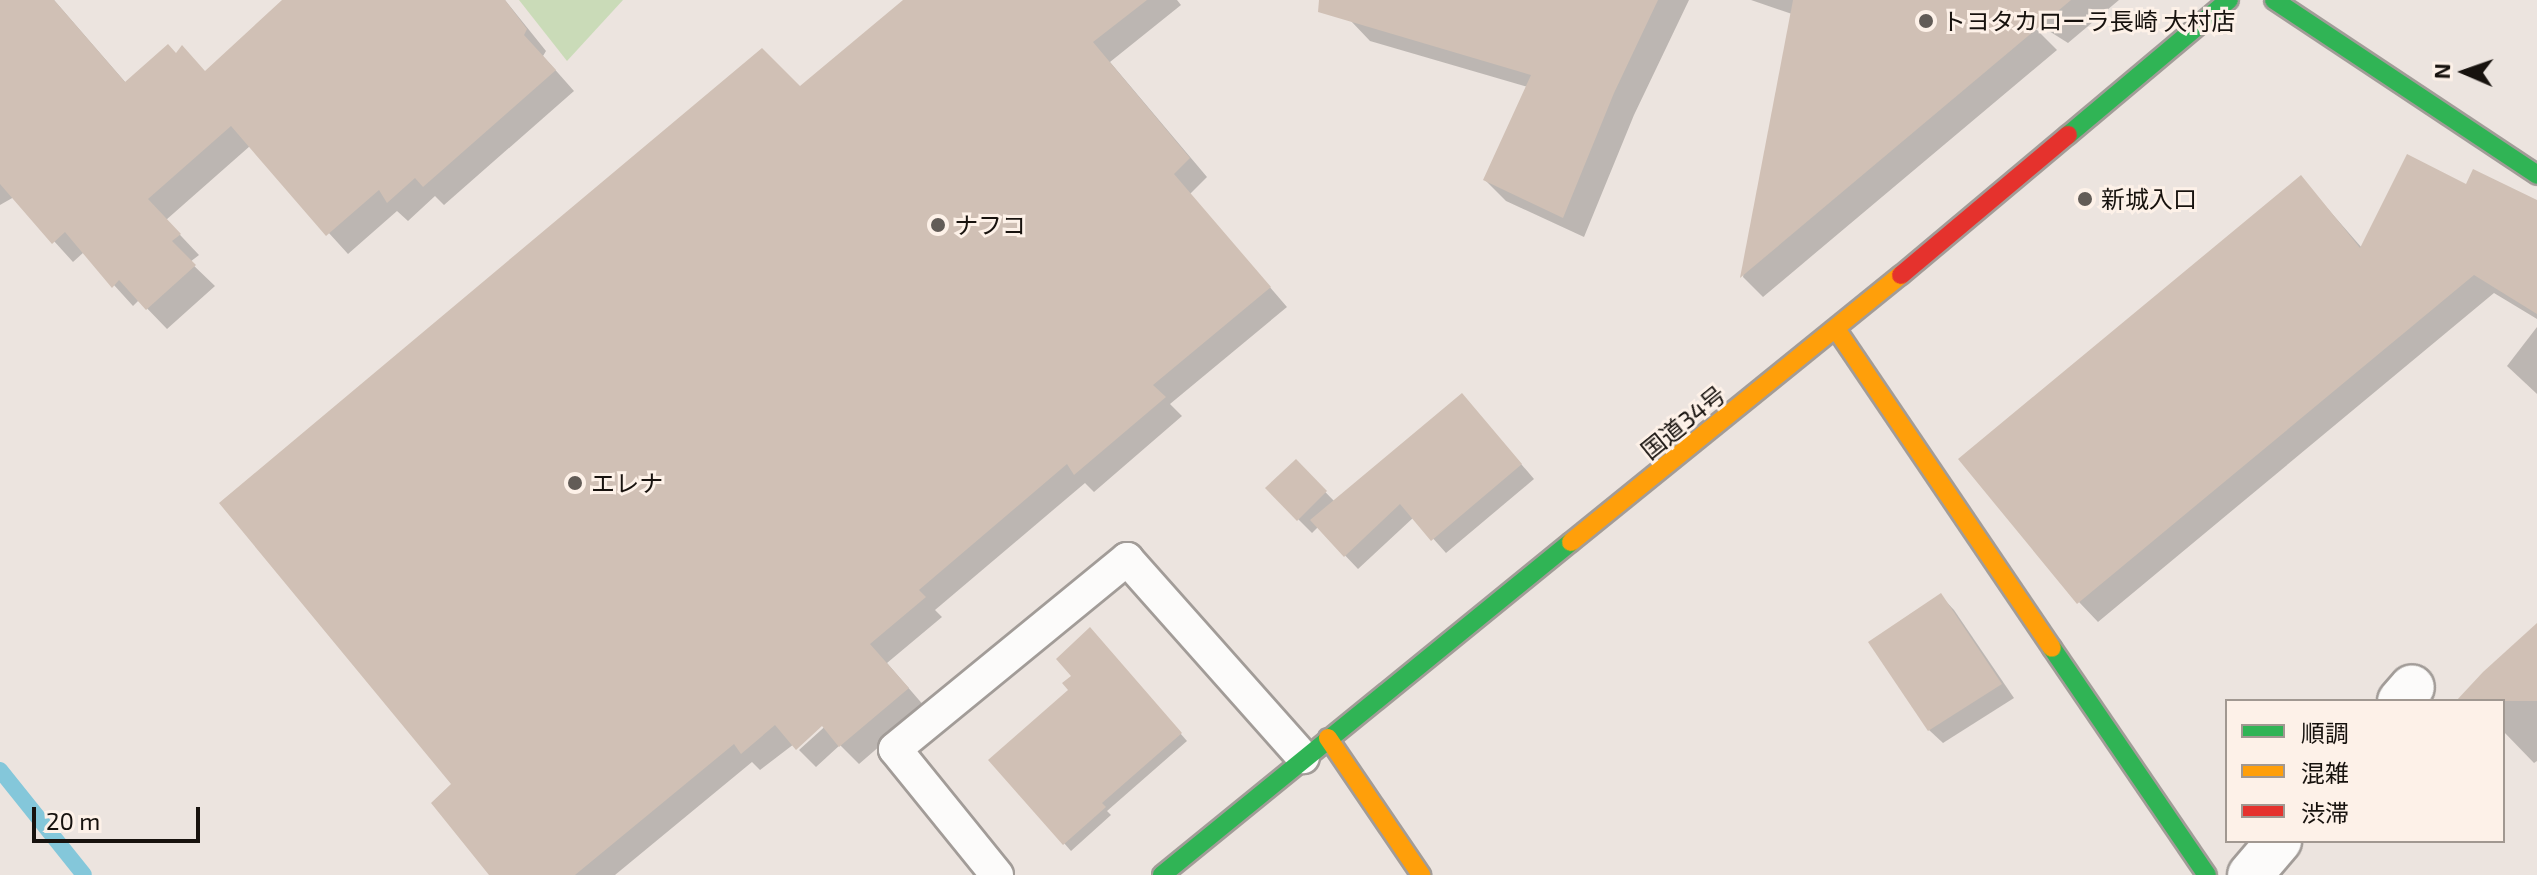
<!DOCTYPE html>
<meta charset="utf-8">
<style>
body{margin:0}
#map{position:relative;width:2537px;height:875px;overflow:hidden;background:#ece4df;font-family:"Exo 2","Noto Sans JP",sans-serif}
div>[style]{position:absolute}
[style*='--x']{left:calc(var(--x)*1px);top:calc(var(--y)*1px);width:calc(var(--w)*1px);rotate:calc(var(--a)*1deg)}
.green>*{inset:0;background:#cadbb8}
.shadow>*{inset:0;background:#0003}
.stream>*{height:16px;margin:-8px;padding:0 8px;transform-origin:8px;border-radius:8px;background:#84c7da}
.building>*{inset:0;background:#d0c0b5}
.roads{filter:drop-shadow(2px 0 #a29c98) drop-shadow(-2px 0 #a29c98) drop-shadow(0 2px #a29c98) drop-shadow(0 -2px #a29c98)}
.lane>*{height:32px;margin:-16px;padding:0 16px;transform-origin:16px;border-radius:16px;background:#fcfbfa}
.street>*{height:44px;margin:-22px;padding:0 22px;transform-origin:22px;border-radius:22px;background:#fcfbfa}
.fast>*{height:18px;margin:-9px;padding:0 9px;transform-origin:9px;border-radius:9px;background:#30b455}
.slow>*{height:18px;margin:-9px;padding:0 9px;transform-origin:9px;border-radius:9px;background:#ff9f0a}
.jam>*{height:18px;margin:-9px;padding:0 9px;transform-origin:9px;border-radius:9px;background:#e5322d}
.dots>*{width:22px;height:22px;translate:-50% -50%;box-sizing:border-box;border:4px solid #fdf1e8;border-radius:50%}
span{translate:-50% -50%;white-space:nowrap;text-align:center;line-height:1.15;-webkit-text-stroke:6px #fdf1e8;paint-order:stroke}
.poi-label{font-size:24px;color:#17120e}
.left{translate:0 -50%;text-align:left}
.street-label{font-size:24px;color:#17120e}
.legend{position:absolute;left:2225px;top:699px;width:280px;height:144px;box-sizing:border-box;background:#fdf1e8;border:2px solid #a19891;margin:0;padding:10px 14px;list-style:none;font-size:24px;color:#17120e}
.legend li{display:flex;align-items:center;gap:16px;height:40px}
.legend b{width:40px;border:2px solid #a19891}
.north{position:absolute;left:2425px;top:32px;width:80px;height:80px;-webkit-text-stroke:6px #fdf1e8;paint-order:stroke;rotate:272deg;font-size:22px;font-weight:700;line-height:32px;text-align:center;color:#17120e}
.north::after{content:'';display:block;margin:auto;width:28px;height:36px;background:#17120e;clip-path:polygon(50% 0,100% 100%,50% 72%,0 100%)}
.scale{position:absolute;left:32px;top:807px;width:168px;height:36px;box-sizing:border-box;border:4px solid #17120e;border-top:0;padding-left:10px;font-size:24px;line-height:28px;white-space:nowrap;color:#17120e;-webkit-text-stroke:6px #fdf1e8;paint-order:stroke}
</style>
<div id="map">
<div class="green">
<div style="clip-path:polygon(519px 0,623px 0,567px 61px)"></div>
</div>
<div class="shadow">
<div style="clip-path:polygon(0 0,54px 0,126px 83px,176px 56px,206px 73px,296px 0,505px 0,546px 51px,543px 56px,574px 91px,444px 205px,435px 196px,408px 221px,397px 211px,348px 254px,250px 146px,166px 220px,199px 255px,190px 262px,215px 286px,167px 329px,139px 300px,133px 306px,84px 252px,73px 262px,14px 197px,0 205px)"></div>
<div style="clip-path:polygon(906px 0,1177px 0,1181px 5px,1110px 62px,1207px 177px,1190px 194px,1287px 307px,1170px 404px,1182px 416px,1094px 492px,1085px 483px,935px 610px,942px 617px,887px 663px,925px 707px,859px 764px,840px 745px,816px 767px,799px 750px,831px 721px,828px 718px,760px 770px,752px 762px,615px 875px,495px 875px,454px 784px,800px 88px)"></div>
<div style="clip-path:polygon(1355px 0,1689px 0,1634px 115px,1584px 237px,1506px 201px,1485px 180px,1528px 87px,1370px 41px,1350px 20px)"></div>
<div style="clip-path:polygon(1751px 0,1948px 0,2037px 30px,2057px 50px,1763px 297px,1743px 277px,1792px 14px)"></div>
<div style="clip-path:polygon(2000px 0,2119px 0,2068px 43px)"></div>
<div style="clip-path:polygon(2301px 178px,2362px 248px,2467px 186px,2537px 202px,2537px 319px,2494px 293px,2098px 622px,2079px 602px)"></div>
<div style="clip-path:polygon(2537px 327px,2537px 394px,2507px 366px)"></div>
<div style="clip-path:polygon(1462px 395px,1534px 479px,1446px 553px,1414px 517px,1358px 569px,1318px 527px,1312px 533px,1268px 489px,1296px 462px,1335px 502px)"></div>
<div style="clip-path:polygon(1941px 596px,1954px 610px,2014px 698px,1943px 743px,1929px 730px)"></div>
<div style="clip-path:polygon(2537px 627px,2537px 761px,2534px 763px,2503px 731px,2503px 701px,2476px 701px)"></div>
<div style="clip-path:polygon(1096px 637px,1187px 741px,1107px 811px,1111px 815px,1071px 851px,991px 760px,1071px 690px,1074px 676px)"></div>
</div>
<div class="stream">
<div style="--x:0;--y:770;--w:134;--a:51.3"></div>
</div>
<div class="building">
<div style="clip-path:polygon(0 0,54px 0,125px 82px,168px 44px,176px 53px,182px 45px,205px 71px,282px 0,505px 0,527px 29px,524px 35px,556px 70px,423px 187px,415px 178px,387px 203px,379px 190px,326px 236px,231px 126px,148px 199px,181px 234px,172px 241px,196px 265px,146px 310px,119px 280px,112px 288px,65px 232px,52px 244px,0 184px)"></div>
<div style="clip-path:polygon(903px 0,1147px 0,1093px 42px,1190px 158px,1174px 174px,1271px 287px,1153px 385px,1166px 397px,1074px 475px,1067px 464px,919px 590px,926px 597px,870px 644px,909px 688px,839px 747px,822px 726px,796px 750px,775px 725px,741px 754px,734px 744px,575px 875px,489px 875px,431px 803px,451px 784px,219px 503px,762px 48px,800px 86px)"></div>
<div style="clip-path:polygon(1319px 0,1658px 0,1614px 93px,1563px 218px,1483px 180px,1531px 75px,1318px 12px)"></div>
<div style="clip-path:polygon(1793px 0,2071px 0,1740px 278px)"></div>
<div style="clip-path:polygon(2407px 154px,2466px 184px,2473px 169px,2537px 200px,2537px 314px,2474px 275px,2077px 604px,1958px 459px,2301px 175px,2360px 248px)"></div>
<div style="clip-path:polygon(1462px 393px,1522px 464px,1431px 541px,1400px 504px,1344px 557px,1310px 520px)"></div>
<div style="clip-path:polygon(1296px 459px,1327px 491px,1297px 521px,1265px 488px)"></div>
<div style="clip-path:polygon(1941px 593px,2002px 684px,1928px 731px,1868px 642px)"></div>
<div style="clip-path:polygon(2537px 623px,2537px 701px,2456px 701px,2483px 672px)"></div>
<div style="clip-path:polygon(1090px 627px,1182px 733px,1102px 803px,1106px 807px,1063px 845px,988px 760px,1068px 690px,1062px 683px,1071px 676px,1056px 659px)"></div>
</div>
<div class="roads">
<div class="lane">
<div style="--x:997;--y:875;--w:162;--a:-129"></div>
<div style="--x:895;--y:749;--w:300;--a:-39.3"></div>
<div style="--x:1127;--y:559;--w:265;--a:48.4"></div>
</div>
<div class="street">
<div style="--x:2400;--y:701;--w:18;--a:-49"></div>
<div style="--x:2250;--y:875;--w:45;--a:-49.5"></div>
</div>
<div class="fast">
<div style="--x:2274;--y:0;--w:316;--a:33.6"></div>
<div style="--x:2068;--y:135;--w:210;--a:-40"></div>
<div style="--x:2052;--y:648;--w:275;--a:55.7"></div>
<div style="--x:1162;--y:875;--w:527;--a:-39.15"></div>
</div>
<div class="slow">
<div style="--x:1836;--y:329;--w:385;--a:55.9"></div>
<div style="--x:1571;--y:542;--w:424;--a:-39"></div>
<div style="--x:1328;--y:738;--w:166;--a:55.8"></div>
</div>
<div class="jam">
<div style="--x:1901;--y:275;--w:218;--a:-40"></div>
</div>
</div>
<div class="dots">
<div style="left:1926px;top:21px;background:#625c57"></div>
<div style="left:2085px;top:199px;background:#625c57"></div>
<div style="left:938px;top:225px;background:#625c57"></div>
<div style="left:575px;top:483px;background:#625c57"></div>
</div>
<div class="poi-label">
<span class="left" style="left:1942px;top:21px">トヨタカローラ長崎 大村店</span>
<span class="left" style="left:2101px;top:199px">新城入口</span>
<span class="left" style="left:954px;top:225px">ナフコ</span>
<span class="left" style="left:591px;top:483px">エレナ</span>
</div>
<div class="street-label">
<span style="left:1683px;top:422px;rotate:-39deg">国道34号</span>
</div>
<ul class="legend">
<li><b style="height:10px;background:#30b455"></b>順調</li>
<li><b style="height:10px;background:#ff9f0a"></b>混雑</li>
<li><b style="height:10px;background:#e5322d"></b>渋滞</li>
</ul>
<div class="north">N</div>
<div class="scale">20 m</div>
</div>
